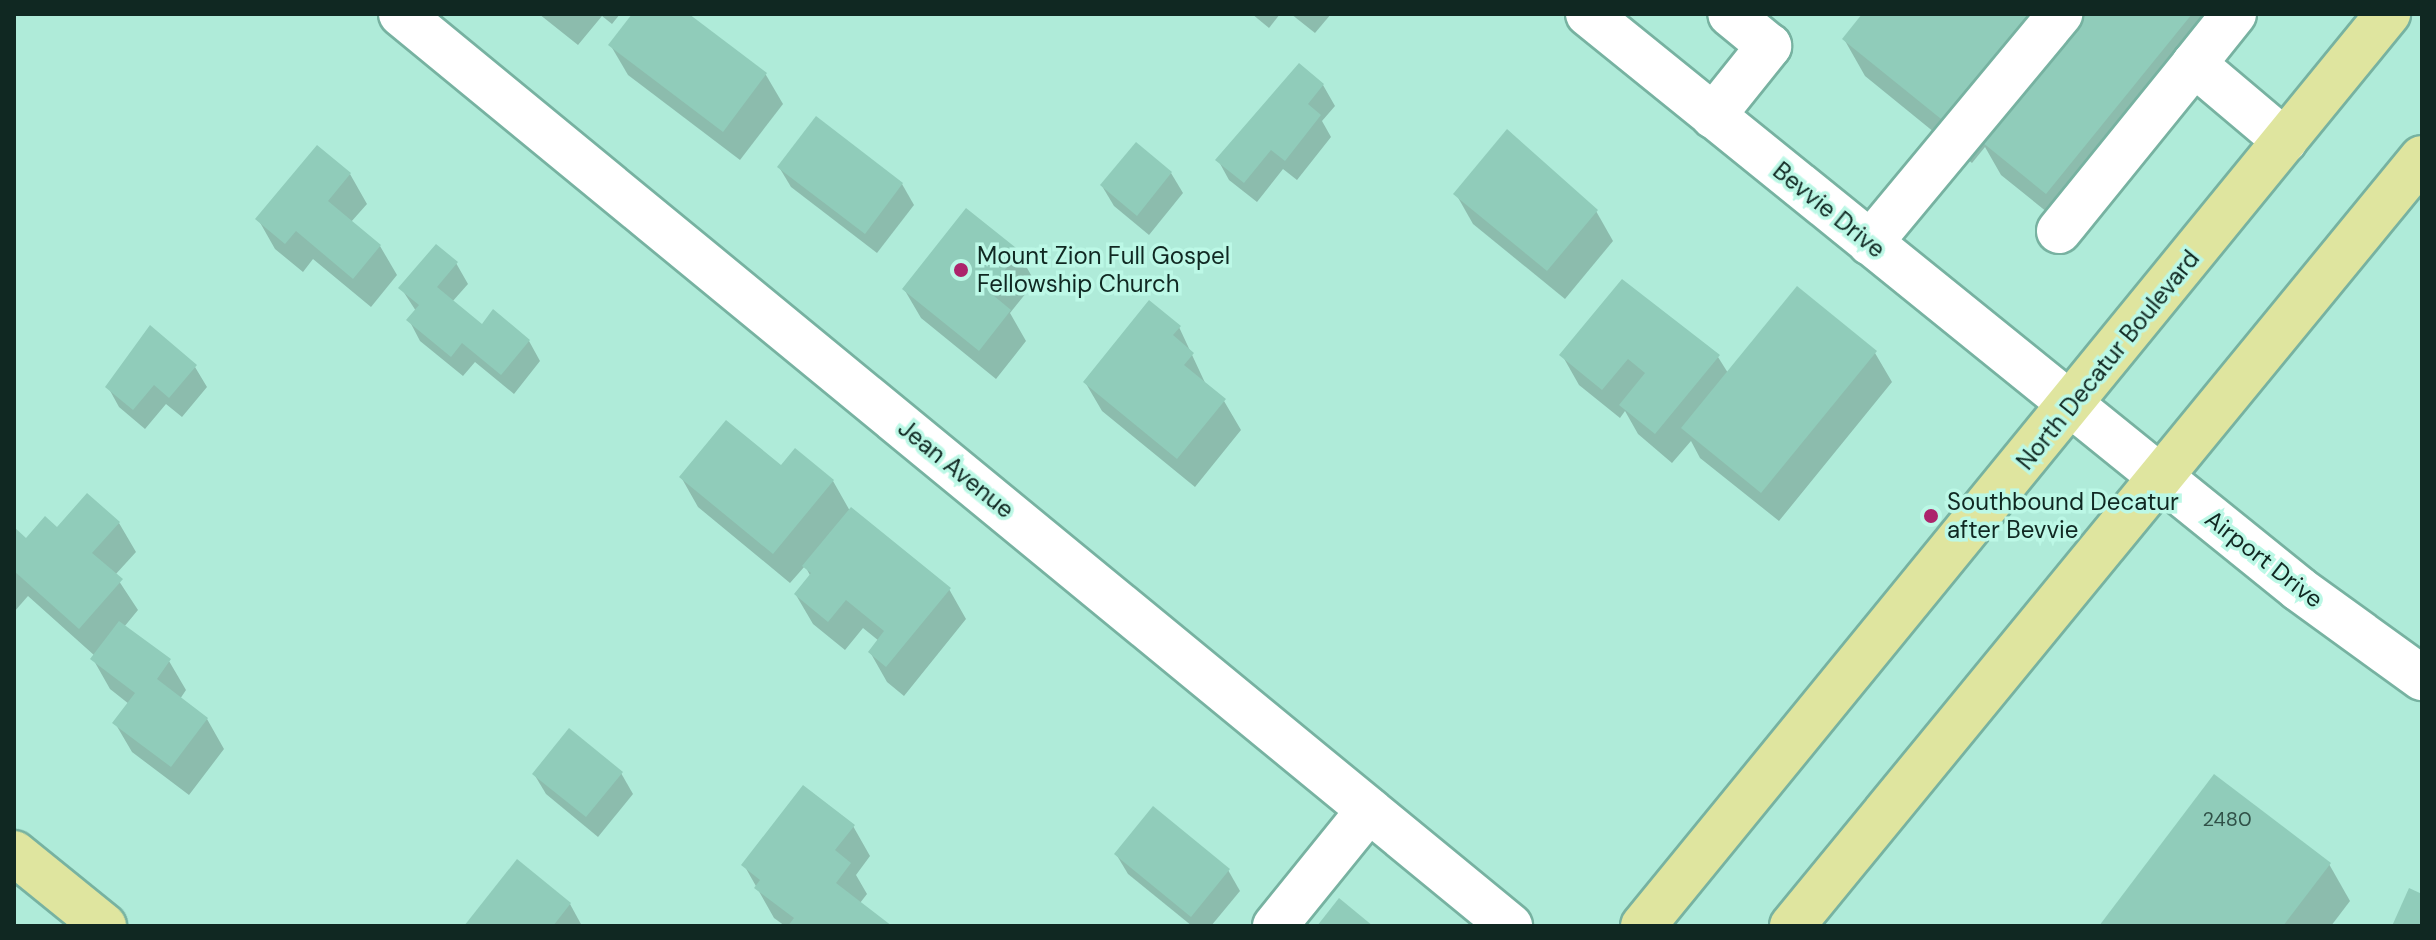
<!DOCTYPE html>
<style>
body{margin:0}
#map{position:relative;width:2436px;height:940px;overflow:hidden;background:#afebd9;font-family:"DM Sans",sans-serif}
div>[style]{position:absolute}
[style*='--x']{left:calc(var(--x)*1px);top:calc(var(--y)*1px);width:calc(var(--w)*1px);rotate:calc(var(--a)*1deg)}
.shadow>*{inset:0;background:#0003}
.building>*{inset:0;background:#90ccba}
.roads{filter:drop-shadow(2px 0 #77b2a1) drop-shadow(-2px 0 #77b2a1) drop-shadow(0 2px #77b2a1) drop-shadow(0 -2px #77b2a1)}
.minor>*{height:44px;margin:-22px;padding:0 22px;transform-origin:22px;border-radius:22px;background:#fff}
.major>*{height:44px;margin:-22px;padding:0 22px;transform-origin:22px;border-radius:22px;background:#dfe59f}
.dots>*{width:22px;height:22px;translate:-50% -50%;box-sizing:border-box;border:4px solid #bcf8e6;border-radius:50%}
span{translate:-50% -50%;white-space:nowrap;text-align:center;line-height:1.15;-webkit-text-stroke:7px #bcf8e6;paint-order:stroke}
.number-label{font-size:20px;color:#305148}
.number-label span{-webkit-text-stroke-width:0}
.street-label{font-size:24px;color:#102822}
.poi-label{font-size:24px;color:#102822}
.left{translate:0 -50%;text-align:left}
.frame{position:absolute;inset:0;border:16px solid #102822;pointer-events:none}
</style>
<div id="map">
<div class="shadow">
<div style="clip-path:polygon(539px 14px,620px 14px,612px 24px,602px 16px,578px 45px)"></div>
<div style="clip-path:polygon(635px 14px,686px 14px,766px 75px,783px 104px,740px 160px,628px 75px,611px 46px)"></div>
<div style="clip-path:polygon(1252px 14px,1280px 14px,1269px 28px)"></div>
<div style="clip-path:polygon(1291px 14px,1331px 14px,1315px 33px)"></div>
<div style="clip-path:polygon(1864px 14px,2243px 14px,2068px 229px,2001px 175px,1985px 147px,1972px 163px,1865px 76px,1844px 39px)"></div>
<div style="clip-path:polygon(1299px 66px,1323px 85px,1335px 106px,1322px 121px,1331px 137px,1297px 180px,1283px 169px,1257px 202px,1229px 180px,1218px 160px)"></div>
<div style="clip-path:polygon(779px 167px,902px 184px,914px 205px,877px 253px,791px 187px)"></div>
<div style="clip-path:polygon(1171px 173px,1183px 193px,1149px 235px,1114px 206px,1102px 186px)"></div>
<div style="clip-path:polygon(350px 174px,367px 204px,351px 222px,380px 246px,397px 275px,371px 307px,313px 259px,303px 272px,275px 249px,258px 219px)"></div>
<div style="clip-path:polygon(1456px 194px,1596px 211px,1613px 241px,1565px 299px,1473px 224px)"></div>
<div style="clip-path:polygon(1018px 252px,1035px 282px,1010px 313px,1026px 341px,996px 379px,921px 318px,904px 289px)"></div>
<div style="clip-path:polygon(456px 263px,468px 284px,452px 302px,482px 326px,529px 341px,540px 361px,514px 394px,475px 362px,463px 376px,420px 341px,409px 320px,416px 311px,401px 288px)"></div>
<div style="clip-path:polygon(1179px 327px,1207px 387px,1224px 401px,1241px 430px,1195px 487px,1102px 411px,1085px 382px)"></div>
<div style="clip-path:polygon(1875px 353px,1892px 382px,1779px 521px,1700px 458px,1691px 441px,1672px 463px,1638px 434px,1625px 411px,1620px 418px,1579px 385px,1562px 355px,1718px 357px,1728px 373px)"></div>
<div style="clip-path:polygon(195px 367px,207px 387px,182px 417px,166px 404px,145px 429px,119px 407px,108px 387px)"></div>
<div style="clip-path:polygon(781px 468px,833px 481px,850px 511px,949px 589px,966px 619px,904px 696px,887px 682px,870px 652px,879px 641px,863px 628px,845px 650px,813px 624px,796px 595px,811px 577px,805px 566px,790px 583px,698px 507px,681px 477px)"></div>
<div style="clip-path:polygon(119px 523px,136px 552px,115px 575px,138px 610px,124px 627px,169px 661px,186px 690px,180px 699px,207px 719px,224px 749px,189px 795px,132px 752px,115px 723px,129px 704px,110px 689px,93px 659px,95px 656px,28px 596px,14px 612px,14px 530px,26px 540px,57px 530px)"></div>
<div style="clip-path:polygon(621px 773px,633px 794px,598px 837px,546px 794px,534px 774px)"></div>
<div style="clip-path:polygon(853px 826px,870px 856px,856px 875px,867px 894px,860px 903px,889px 926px,785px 926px,774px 918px,744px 865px)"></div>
<div style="clip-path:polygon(1116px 854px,1228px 870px,1240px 891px,1211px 926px,1192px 926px,1128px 874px)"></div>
<div style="clip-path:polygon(2329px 864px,2350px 901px,2331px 926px,2101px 926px)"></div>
<div style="clip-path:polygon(570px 904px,582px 926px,466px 926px)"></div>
</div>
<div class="building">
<div style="clip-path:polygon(632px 14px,689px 14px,767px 73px,723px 132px,608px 45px)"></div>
<div style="clip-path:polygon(1862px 14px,2042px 14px,1951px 127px,1842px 39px)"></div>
<div style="clip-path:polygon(2078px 14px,2192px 14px,2046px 194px,1977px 138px)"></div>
<div style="clip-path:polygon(1299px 63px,1324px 84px,1308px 104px,1321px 115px,1285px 161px,1271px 150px,1244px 183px,1215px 160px)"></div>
<div style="clip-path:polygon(816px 116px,903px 183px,865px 234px,777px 167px)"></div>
<div style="clip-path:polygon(1507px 129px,1598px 210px,1547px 271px,1453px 194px)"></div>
<div style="clip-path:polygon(1136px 142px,1172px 172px,1137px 216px,1100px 185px)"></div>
<div style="clip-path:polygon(317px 145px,351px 173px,328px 201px,381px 245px,353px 279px,296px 231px,285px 244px,255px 219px)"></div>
<div style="clip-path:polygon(966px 208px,1020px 251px,988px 291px,1011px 310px,979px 351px,902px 289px)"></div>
<div style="clip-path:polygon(436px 244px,458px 262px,437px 287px,482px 324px,493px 309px,530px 340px,501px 375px,462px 343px,451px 357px,406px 320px,419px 305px,398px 288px)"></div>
<div style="clip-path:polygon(1622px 279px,1720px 355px,1655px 434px,1619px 405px,1645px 373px,1628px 359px,1602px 390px,1559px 355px)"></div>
<div style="clip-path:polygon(1797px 286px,1877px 351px,1761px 493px,1681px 428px)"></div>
<div style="clip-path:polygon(1149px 300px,1181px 326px,1173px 335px,1194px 353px,1184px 365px,1226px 399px,1177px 459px,1083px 382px)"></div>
<div style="clip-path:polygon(150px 325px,197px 365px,169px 398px,154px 385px,133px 410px,105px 387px)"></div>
<div style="clip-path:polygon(726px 420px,781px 465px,795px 448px,834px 480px,773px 554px,679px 477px)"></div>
<div style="clip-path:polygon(87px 493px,120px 522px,92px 553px,123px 579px,79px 629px,14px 571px,14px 527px,26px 538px,45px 516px,57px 527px)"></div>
<div style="clip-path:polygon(851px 507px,951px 588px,886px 667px,868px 652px,884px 631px,846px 600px,828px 622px,794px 594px,811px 573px,802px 566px)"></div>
<div style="clip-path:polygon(119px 621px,171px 659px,157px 679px,208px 718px,171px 767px,112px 723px,135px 693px,90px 659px)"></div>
<div style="clip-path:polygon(569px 728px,623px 772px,586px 817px,532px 774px)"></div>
<div style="clip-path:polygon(2214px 774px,2331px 863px,2283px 926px,2099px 926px)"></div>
<div style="clip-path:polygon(803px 785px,855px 825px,835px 850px,851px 863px,836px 883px,892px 926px,788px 926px,794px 918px,754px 888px,760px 880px,741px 865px)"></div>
<div style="clip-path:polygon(1153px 806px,1230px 869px,1191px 917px,1114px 854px)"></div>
<div style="clip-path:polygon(517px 859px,571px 903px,553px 926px,464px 926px)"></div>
<div style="clip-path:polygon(2409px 888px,2422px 894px,2422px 926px,2392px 926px)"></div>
<div style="clip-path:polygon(1339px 898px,1373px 926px,1317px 926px)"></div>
</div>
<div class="roads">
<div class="minor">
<div style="--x:401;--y:14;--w:1436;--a:39.43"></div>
<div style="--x:1588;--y:14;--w:914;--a:38.96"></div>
<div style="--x:2299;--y:589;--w:152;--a:35.9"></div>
<div style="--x:2234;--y:14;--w:64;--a:128.7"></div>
<div style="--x:2194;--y:64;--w:119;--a:40.2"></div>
<div style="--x:1713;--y:116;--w:90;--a:-51.3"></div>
<div style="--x:1769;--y:46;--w:50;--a:-140.6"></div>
<div style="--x:2059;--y:231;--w:215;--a:-51"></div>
<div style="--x:1870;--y:243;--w:298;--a:-50.3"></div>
<div style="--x:1275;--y:926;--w:149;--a:-51"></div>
</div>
<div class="major">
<div style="--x:14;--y:853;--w:116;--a:39"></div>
<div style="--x:1643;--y:926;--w:1178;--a:-50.76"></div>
<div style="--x:1792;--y:926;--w:993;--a:-50.64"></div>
</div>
</div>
<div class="dots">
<div style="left:961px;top:270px;background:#ac256c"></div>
<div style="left:1931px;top:516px;background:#ac256c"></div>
</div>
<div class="number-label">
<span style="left:2227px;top:819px">2480</span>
</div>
<div class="street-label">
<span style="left:1829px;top:210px;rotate:39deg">Bevvie Drive</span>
<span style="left:2108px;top:360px;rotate:-51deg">North Decatur Boulevard</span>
<span style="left:956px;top:469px;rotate:39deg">Jean Avenue</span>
<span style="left:2264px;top:559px;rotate:38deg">Airport Drive</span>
</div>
<div class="poi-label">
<span class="left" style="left:977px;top:270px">Mount Zion Full Gospel<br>Fellowship Church</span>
<span class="left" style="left:1947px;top:516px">Southbound Decatur<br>after Bevvie</span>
</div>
<div class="frame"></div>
</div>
